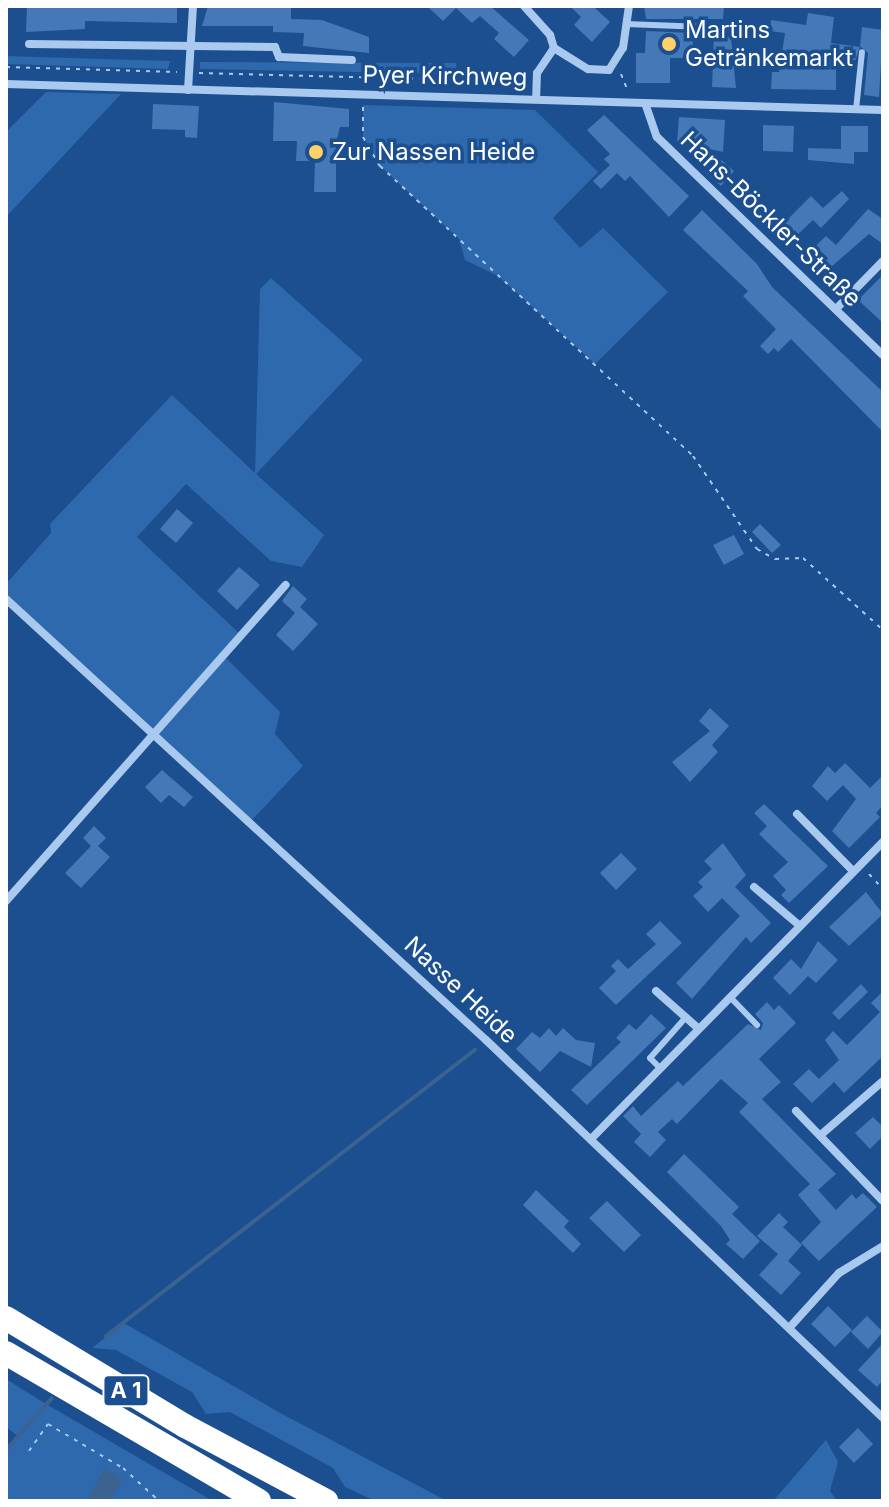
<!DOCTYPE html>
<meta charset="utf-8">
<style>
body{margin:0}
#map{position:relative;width:889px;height:1507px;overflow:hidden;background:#1b4f8f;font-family:Inter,sans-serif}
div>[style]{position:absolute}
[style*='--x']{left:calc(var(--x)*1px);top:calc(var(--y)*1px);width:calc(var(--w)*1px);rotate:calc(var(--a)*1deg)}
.green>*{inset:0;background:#2e69ad}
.water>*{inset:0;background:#3c6290}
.stream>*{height:4px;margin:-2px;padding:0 2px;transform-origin:2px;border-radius:2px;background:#3c6290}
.building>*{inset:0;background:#4478b7}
.path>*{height:2px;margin-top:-1px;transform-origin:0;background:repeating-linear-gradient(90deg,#a9c9ee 0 4px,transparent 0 10px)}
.service>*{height:6px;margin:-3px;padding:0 3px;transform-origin:3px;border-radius:3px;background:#a9c9ee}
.minor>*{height:8px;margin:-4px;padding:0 4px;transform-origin:4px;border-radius:4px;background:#a9c9ee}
.motorway>*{height:24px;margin:-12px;padding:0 12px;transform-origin:12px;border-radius:12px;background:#fff}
.dots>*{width:22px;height:22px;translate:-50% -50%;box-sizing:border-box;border:4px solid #1b4f8f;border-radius:50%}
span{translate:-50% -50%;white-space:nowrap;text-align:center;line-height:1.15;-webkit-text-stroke:7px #1b4f8f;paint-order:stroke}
.shield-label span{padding:2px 6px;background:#1b4f8f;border:2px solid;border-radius:6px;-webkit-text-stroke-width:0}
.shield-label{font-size:22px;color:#fff;font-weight:700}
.poi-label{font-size:24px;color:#fff}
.left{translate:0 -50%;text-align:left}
.street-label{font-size:24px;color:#fff}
.frame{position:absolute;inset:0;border:8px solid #fff;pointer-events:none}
</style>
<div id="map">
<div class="green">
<div style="clip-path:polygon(6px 56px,170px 61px,168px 69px,6px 64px)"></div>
<div style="clip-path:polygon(200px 62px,456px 63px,457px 74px,200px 69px)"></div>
<div style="clip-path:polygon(46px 92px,121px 94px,6px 217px,6px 132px)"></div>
<div style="clip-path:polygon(363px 105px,535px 110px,598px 172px,553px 218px,580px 248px,603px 228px,668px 292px,595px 364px,498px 276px,465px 260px,459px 239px,380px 166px,363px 137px)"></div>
<div style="clip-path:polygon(271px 278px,363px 360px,256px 474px,324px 535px,302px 567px,271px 561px,186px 484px,137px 537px,241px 635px,223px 655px,280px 712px,275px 734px,303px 766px,250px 822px,6px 599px,6px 584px,51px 533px,50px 524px,172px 395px,255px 473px,260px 289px)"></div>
<div style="clip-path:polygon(124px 1323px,282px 1414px,447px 1501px,375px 1501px,345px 1487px,333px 1468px,230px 1412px,206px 1414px,192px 1392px,116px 1350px,92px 1348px)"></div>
<div style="clip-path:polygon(6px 1379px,46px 1404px,213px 1501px,6px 1501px,6px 1450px,18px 1436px,6px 1427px)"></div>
<div style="clip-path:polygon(826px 1440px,838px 1462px,830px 1491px,837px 1501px,773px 1501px)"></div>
</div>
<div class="water">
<div style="clip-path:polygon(105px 1468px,123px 1479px,110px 1501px,86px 1501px)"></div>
</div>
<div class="stream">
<div style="--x:106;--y:1336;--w:467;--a:-37.8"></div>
<div style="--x:6;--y:1450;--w:69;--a:-48.5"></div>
</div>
<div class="building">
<div style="clip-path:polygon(177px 6px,177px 23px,85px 21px,85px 29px,26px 32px,27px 7px,33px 6px)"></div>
<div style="clip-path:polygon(208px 6px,291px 6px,291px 19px,322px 20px,369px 37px,369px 53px,303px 46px,304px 33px,273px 32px,273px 26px,202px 26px)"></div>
<div style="clip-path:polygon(427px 6px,490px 6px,529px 40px,514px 57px,494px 39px,499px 33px,480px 16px,472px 23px,456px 8px,443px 21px)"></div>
<div style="clip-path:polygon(570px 6px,593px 6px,610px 22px,592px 42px,574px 25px,581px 17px)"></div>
<div style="clip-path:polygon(644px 6px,724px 6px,723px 19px,646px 19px)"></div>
<div style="clip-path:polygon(808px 13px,834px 17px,831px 43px,860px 47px,855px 61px,836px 59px,836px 90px,771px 89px,772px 72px,779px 72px,785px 33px,770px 31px,771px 20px,806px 25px)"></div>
<div style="clip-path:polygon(862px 27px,883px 30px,879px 97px,864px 95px,868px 53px,860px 46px)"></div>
<div style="clip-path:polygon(646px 31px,693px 33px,693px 58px,670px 58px,670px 83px,636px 83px,636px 53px,645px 53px)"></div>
<div style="clip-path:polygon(714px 37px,731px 37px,736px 88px,712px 87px)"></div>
<div style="clip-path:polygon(274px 102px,349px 109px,349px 127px,340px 127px,336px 143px,336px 192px,314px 192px,315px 161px,296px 161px,297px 141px,273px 141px)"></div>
<div style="clip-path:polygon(153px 104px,199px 106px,197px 138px,185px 137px,185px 130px,152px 129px)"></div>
<div style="clip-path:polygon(604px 115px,689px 196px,669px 217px,630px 176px,625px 181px,617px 173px,601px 189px,593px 181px,610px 165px,604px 159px,610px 154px,587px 130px)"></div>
<div style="clip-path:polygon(679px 117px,725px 120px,723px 152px,677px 142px)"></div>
<div style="clip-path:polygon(763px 125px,794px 126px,793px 152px,763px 151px)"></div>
<div style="clip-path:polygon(841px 126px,868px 126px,868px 152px,854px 152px,854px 164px,808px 160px,808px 148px,841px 149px)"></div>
<div style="clip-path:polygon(718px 157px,734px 171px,721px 186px,705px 172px)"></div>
<div style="clip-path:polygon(842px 191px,849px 199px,821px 228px,813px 220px,791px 241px,778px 229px,811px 196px,823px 208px)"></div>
<div style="clip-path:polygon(868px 209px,883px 219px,883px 244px,869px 234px,823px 274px,805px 256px,826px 236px,836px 245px)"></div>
<div style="clip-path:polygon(702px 210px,757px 264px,772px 287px,883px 392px,883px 432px,791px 339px,778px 352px,774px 348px,768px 354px,760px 346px,776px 329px,743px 296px,748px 291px,683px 230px)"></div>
<div style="clip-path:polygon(883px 275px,883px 323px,858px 300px)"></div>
<div style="clip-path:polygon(177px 509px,193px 523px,176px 543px,160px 529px)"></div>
<div style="clip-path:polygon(760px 524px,781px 545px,772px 553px,752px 532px)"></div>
<div style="clip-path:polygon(734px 535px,744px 554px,724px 565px,713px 545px)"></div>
<div style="clip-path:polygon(239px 567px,260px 585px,237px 610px,217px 591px)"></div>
<div style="clip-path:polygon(293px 586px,307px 599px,300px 607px,318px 624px,293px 651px,276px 635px,295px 613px,282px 601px)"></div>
<div style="clip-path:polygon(710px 708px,729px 726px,712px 745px,718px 752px,690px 782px,672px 762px,710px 731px,699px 721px)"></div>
<div style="clip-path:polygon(845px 763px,870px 788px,883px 775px,883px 805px,876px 813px,880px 817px,849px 848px,832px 831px,856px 799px,843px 785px,827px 801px,812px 786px,828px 766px,835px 773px)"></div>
<div style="clip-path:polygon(162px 770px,193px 797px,184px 807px,169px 795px,161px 803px,145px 787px)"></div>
<div style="clip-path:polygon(764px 804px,828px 866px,789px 903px,781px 895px,786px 890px,773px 876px,788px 862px,759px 834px,767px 826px,754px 813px)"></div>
<div style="clip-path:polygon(94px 826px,106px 838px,98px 846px,110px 857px,81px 888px,65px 873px,91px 846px,83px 838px)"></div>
<div style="clip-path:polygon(723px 843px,746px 875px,735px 887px,771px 923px,751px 943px,746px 937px,692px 999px,676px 983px,740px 916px,722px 898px,708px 912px,693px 896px,703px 887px,698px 882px,712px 869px,704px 861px)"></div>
<div style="clip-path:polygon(621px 853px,637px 869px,616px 890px,600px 873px)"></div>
<div style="clip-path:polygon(866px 892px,883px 914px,849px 946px,829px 927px)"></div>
<div style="clip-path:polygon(660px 921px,682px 943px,616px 1005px,599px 988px,616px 971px,611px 966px,618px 959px,628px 969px,656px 944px,646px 934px)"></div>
<div style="clip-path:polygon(818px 941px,838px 960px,816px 983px,808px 976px,790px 995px,773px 978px,791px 959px,801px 969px)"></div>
<div style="clip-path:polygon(861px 984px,868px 992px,839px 1020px,832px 1013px)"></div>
<div style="clip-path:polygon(883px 991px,883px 1056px,844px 1093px,834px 1082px,812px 1103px,793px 1084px,809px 1069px,819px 1079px,839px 1060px,825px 1040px,833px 1031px,847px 1045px,880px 1012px,871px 1003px)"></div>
<div style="clip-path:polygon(767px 1002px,774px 1010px,779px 1005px,796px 1023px,759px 1059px,781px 1082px,762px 1099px,836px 1174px,818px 1190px,836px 1210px,852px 1194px,856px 1199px,863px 1193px,877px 1207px,819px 1261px,801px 1243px,821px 1222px,798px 1195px,810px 1184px,739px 1112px,748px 1103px,721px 1079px,677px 1124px,672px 1119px,658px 1132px,666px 1140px,650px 1157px,634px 1142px,641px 1134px,623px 1116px,633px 1106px,641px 1116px,678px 1081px,683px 1086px,748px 1024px,761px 1030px,763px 1023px,755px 1014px)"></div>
<div style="clip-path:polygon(651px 1014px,666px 1028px,587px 1105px,571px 1090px,621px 1042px,616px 1038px,629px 1024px,636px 1030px)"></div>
<div style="clip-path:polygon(549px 1028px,556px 1036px,563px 1028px,576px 1040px,595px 1043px,591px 1067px,560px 1051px,540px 1072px,516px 1049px,532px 1032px,540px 1038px)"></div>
<div style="clip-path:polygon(873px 1117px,883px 1127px,883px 1136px,870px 1149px,855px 1133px)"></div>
<div style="clip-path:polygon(684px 1154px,739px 1207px,732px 1214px,760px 1241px,743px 1259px,726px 1244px,730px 1240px,721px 1226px,667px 1172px)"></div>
<div style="clip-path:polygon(536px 1190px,569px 1221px,564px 1227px,581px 1244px,573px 1253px,523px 1205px)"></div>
<div style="clip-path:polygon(607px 1201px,641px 1235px,624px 1252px,589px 1218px)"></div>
<div style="clip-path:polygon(779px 1213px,788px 1222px,783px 1227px,802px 1245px,788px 1261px,801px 1273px,781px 1295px,759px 1275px,778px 1254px,757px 1236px)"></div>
<div style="clip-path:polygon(828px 1306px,852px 1330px,835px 1347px,811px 1324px)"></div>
<div style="clip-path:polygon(867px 1316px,883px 1332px,868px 1349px,851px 1332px)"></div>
<div style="clip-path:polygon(883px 1343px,883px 1380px,877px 1387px,858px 1370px)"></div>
<div style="clip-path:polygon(858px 1428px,873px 1444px,854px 1463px,839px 1447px)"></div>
</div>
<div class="path">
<div style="--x:6;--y:67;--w:171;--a:1.7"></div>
<div style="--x:199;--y:73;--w:230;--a:1.5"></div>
<div style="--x:429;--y:79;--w:16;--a:27"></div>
<div style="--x:621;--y:74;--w:18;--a:68"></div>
<div style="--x:363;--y:107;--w:30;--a:90"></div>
<div style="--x:363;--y:137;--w:34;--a:60"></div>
<div style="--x:380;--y:166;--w:427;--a:42.8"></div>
<div style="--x:693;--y:456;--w:113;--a:55.5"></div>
<div style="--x:757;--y:549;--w:21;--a:29"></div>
<div style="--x:775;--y:559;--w:28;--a:-2"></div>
<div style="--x:803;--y:558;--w:108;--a:42"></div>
<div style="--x:869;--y:874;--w:21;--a:47"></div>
<div style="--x:29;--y:1451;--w:33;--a:-55"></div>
<div style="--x:48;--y:1424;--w:87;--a:30.4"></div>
<div style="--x:123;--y:1468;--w:49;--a:42.5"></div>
</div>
<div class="service">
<div style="--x:626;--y:24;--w:105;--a:2.2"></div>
<div style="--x:856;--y:110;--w:58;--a:-84.1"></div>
<div style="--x:730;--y:997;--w:39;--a:46"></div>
<div style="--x:660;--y:1068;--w:14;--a:-135"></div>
<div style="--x:650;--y:1058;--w:55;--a:-48.7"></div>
</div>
<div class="minor">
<div style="--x:524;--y:6;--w:39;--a:48"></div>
<div style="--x:550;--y:35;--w:14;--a:73"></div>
<div style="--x:554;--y:48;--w:30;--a:124"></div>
<div style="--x:537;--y:73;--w:24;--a:92"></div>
<div style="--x:29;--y:44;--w:246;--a:0.7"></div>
<div style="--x:275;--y:47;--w:11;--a:68"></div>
<div style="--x:279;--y:57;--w:73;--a:2.4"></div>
<div style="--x:554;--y:48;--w:40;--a:32"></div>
<div style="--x:588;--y:69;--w:21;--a:3"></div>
<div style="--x:609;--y:70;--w:26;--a:-58"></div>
<div style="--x:623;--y:48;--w:42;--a:-81.9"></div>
<div style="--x:6;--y:84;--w:877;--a:1.7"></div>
<div style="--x:188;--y:90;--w:84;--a:-86.6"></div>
<div style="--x:645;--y:103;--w:36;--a:71"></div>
<div style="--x:657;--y:137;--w:314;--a:44"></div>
<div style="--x:836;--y:309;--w:67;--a:-45.6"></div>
<div style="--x:6;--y:599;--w:652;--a:42.58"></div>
<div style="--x:486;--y:1040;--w:548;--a:43.6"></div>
<div style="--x:797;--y:814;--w:80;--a:45.5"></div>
<div style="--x:754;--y:887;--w:60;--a:40.3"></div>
<div style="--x:6;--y:901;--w:422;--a:-48.5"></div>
<div style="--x:656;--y:991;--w:57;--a:41.5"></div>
<div style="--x:796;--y:1111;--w:125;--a:46"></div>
<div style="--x:823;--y:1133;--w:79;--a:-40.9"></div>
<div style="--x:591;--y:1139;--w:417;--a:-45.5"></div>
<div style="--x:790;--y:1327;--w:73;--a:-47.8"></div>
<div style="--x:839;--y:1273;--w:52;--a:-31.5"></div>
</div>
<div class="motorway">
<div style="--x:6;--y:1318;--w:209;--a:31.1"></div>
<div style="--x:185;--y:1426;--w:160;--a:28"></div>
<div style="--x:6;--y:1353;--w:293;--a:30.3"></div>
</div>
<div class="dots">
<div style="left:669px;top:44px;background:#ffd166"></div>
<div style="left:316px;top:152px;background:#ffd166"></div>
</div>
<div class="shield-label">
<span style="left:126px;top:1391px">A 1</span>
</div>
<div class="poi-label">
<span class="left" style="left:685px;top:44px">Martins<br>Getränkemarkt</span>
<span class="left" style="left:332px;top:152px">Zur Nassen Heide</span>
</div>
<div class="street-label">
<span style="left:445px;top:76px;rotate:1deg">Pyer Kirchweg</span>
<span style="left:771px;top:219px;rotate:44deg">Hans-Böckler-Straße</span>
<span style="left:461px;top:990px;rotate:43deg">Nasse Heide</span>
</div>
<div class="frame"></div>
</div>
